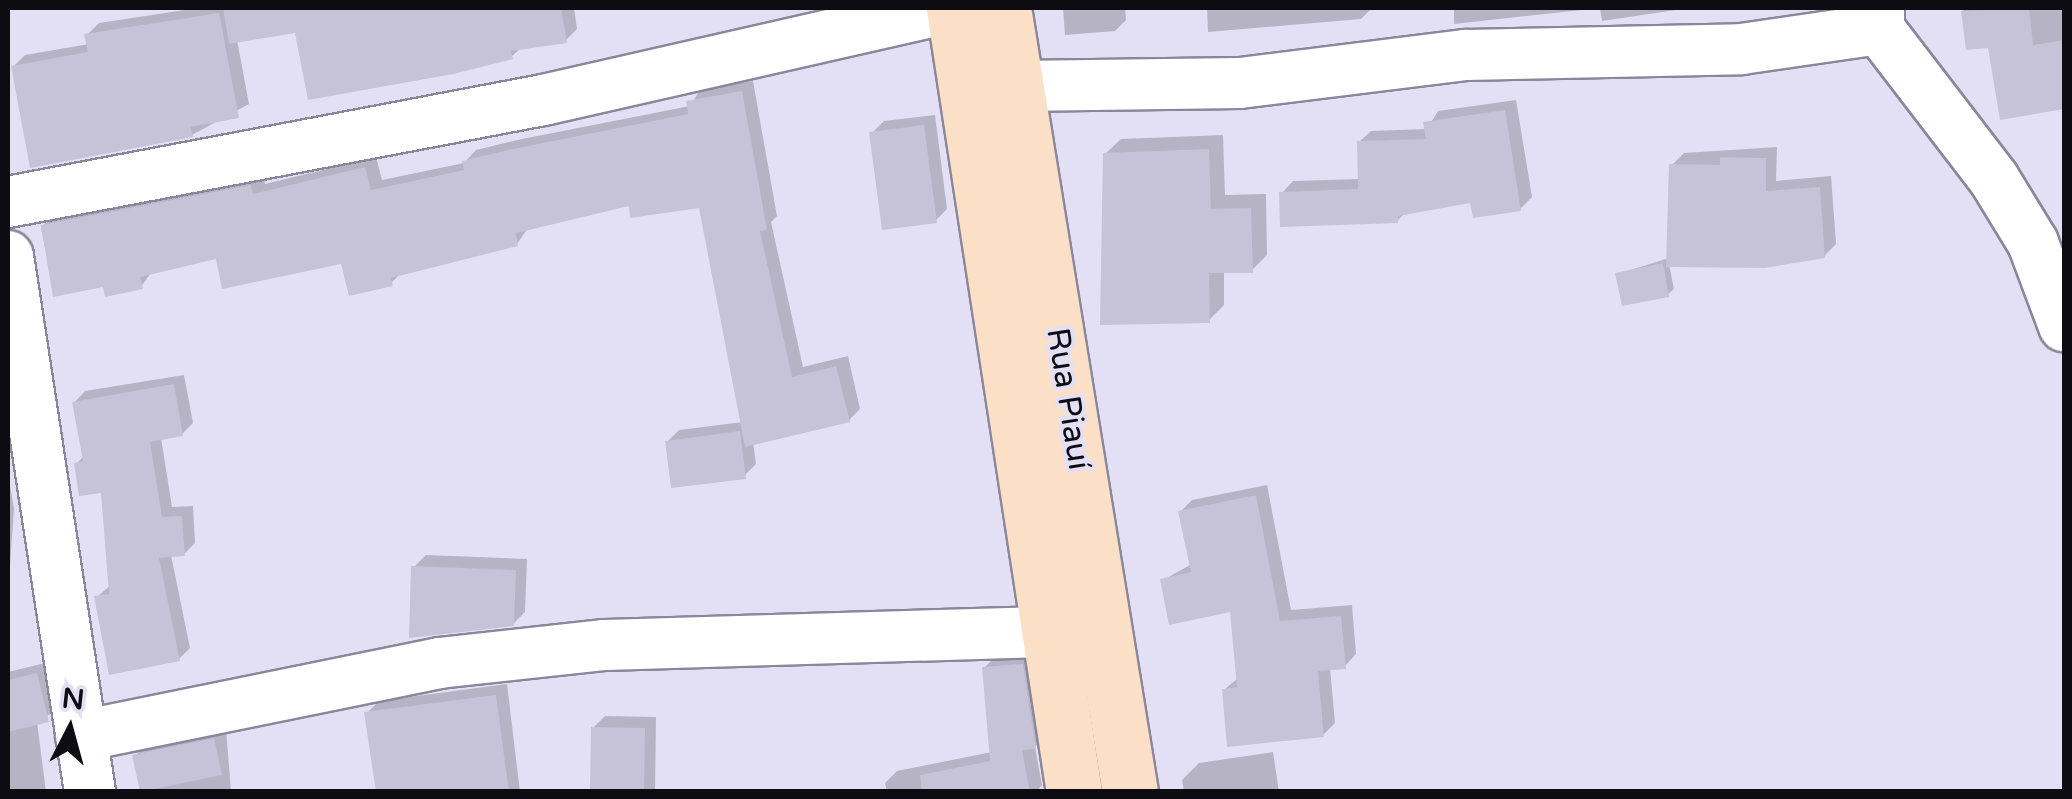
<!DOCTYPE html>
<meta charset="utf-8">
<style>
body{margin:0}
#map{position:relative;width:2072px;height:799px;overflow:hidden;background:#e3e0f5;font-family:"Varela Round",sans-serif}
div>[style]{position:absolute}
[style*='--x']{left:calc(var(--x)*1px);top:calc(var(--y)*1px);width:calc(var(--w)*1px);rotate:calc(var(--a)*1deg)}
.shadow>*{inset:0;background:#0003}
.building>*{inset:0;background:#c6c2d7}
.roads{filter:drop-shadow(2px 0 #8a879a) drop-shadow(-2px 0 #8a879a) drop-shadow(0 2px #8a879a) drop-shadow(0 -2px #8a879a)}
.minor>*{height:50px;margin:-25px;padding:0 25px;transform-origin:25px;border-radius:25px;background:#fff}
.major>*{height:55px;margin:-27.5px;padding:0 27.5px;transform-origin:27.5px;border-radius:27.5px;background:#fcdfc7}
span{translate:-50% -50%;white-space:nowrap;text-align:center;line-height:1.15;-webkit-text-stroke:8px #e3e0f5;paint-order:stroke}
.street-label{font-size:32px;color:#0d0c13}
.frame{position:absolute;inset:0;border:10px solid #0d0c13;pointer-events:none}
.north{position:absolute;left:20px;top:679px;width:100px;height:100px;-webkit-text-stroke:8px #e3e0f5;paint-order:stroke;rotate:6deg;font-size:28px;font-weight:700;line-height:40px;text-align:center;color:#0d0c13}
.north::after{content:'';display:block;margin:auto;width:35px;height:45px;background:#0d0c13;clip-path:polygon(50% 0,100% 100%,50% 72%,0 100%)}
</style>
<div id="map">
<div class="shadow">
<div style="clip-path:polygon(198px 8px,574px 8px,577px 29px,566px 40px,522px 47px,511px 57px,296px 26px,237px 40px,249px 104px,192px 135px,14px 66px,25px 55px,89px 44px,87px 35px,99px 23px)"></div>
<div style="clip-path:polygon(1063px 8px,1125px 8px,1126px 20px,1115px 31px,1065px 35px)"></div>
<div style="clip-path:polygon(1207px 8px,1372px 8px,1361px 19px,1208px 32px)"></div>
<div style="clip-path:polygon(1454px 8px,1600px 8px,1454px 24px)"></div>
<div style="clip-path:polygon(1600px 8px,1689px 8px,1602px 21px)"></div>
<div style="clip-path:polygon(1963px 8px,2063px 8px,2064px 106px,2002px 117px,1990px 45px,1968px 48px)"></div>
<div style="clip-path:polygon(753px 81px,777px 216px,771px 222px,803px 367px,848px 356px,860px 409px,849px 420px,753px 442px,756px 464px,744px 476px,667px 442px,679px 430px,743px 422px,701px 206px,631px 203px,528px 228px,517px 244px,402px 272px,391px 283px,343px 261px,217px 256px,152px 271px,141px 287px,105px 284px,55px 294px,41px 228px,52px 216px,263px 175px,265px 184px,376px 157px,382px 180px,464px 163px,476px 150px,522px 139px,690px 106px,700px 90px)"></div>
<div style="clip-path:polygon(1516px 100px,1532px 197px,1520px 209px,1473px 200px,1406px 212px,1397px 221px,1282px 193px,1293px 181px,1361px 179px,1359px 142px,1371px 131px,1427px 129px,1438px 111px)"></div>
<div style="clip-path:polygon(935px 115px,947px 209px,935px 221px,872px 133px,884px 121px)"></div>
<div style="clip-path:polygon(1223px 135px,1225px 195px,1266px 194px,1267px 255px,1252px 270px,1224px 271px,1224px 305px,1209px 320px,1105px 154px,1121px 139px)"></div>
<div style="clip-path:polygon(1777px 147px,1776px 181px,1831px 176px,1836px 244px,1824px 256px,1669px 264px,1674px 289px,1668px 294px,1618px 274px,1669px 258px,1672px 165px,1684px 153px)"></div>
<div style="clip-path:polygon(184px 375px,193px 423px,182px 434px,161px 438px,172px 507px,193px 506px,195px 543px,184px 554px,171px 555px,190px 648px,179px 659px,97px 597px,111px 585px,103px 490px,77px 463px,84px 456px,74px 403px,85px 391px)"></div>
<div style="clip-path:polygon(8px 474px,14px 508px,8px 595px)"></div>
<div style="clip-path:polygon(1267px 485px,1291px 610px,1352px 605px,1356px 654px,1345px 666px,1330px 668px,1335px 723px,1323px 735px,1224px 690px,1238px 678px,1232px 609px,1163px 580px,1192px 564px,1180px 512px,1192px 500px)"></div>
<div style="clip-path:polygon(426px 555px,527px 559px,525px 612px,513px 624px,414px 567px)"></div>
<div style="clip-path:polygon(1034px 653px,1046px 735px,1035px 747px,1042px 785px,1036px 792px,887px 792px,885px 783px,897px 771px,992px 752px,984px 668px,996px 656px)"></div>
<div style="clip-path:polygon(49px 662px,60px 708px,37px 722px,46px 792px,8px 792px,8px 672px)"></div>
<div style="clip-path:polygon(507px 684px,520px 792px,378px 792px,367px 713px,379px 701px)"></div>
<div style="clip-path:polygon(605px 716px,656px 717px,655px 792px,593px 792px,593px 728px)"></div>
<div style="clip-path:polygon(226px 728px,231px 792px,142px 792px,135px 756px,146px 744px)"></div>
<div style="clip-path:polygon(1273px 752px,1279px 792px,1184px 792px,1182px 780px,1199px 763px)"></div>
</div>
<div class="building">
<div style="clip-path:polygon(223px 8px,561px 8px,567px 43px,511px 51px,513px 59px,453px 74px,308px 100px,295px 33px,229px 44px)"></div>
<div style="clip-path:polygon(2029px 8px,2033px 45px,2064px 40px,2064px 109px,2000px 120px,1988px 48px,1966px 50px,1961px 11px)"></div>
<div style="clip-path:polygon(219px 13px,239px 118px,191px 127px,193px 137px,30px 168px,11px 66px,88px 52px,84px 34px)"></div>
<div style="clip-path:polygon(742px 91px,767px 230px,760px 231px,792px 377px,836px 366px,850px 422px,745px 447px,699px 208px,630px 218px,629px 206px,516px 233px,518px 246px,391px 278px,393px 286px,349px 296px,341px 264px,222px 289px,216px 259px,140px 277px,143px 289px,105px 297px,103px 287px,53px 297px,41px 225px,251px 185px,253px 194px,365px 167px,371px 190px,464px 170px,462px 161px,508px 150px,688px 114px,686px 101px)"></div>
<div style="clip-path:polygon(1505px 110px,1521px 211px,1473px 218px,1470px 203px,1398px 216px,1398px 223px,1280px 227px,1279px 192px,1358px 189px,1357px 141px,1426px 139px,1423px 122px)"></div>
<div style="clip-path:polygon(924px 125px,937px 223px,882px 230px,869px 132px)"></div>
<div style="clip-path:polygon(1209px 149px,1211px 209px,1251px 208px,1253px 273px,1209px 273px,1210px 323px,1100px 325px,1103px 153px)"></div>
<div style="clip-path:polygon(1720px 157px,1766px 158px,1766px 191px,1820px 187px,1825px 258px,1765px 268px,1666px 267px,1669px 164px,1720px 165px)"></div>
<div style="clip-path:polygon(1663px 263px,1669px 297px,1622px 306px,1615px 273px)"></div>
<div style="clip-path:polygon(174px 384px,183px 436px,150px 442px,162px 517px,182px 516px,185px 556px,159px 558px,180px 661px,109px 675px,94px 596px,109px 594px,101px 493px,79px 496px,74px 463px,83px 461px,72px 402px)"></div>
<div style="clip-path:polygon(740px 431px,746px 479px,671px 488px,665px 441px)"></div>
<div style="clip-path:polygon(1256px 495px,1280px 621px,1341px 616px,1346px 669px,1318px 671px,1324px 737px,1227px 747px,1222px 689px,1237px 687px,1230px 612px,1169px 625px,1160px 579px,1191px 572px,1178px 511px)"></div>
<div style="clip-path:polygon(411px 566px,516px 570px,514px 626px,409px 638px)"></div>
<div style="clip-path:polygon(1023px 664px,1036px 749px,1022px 750px,1030px 792px,922px 792px,920px 775px,990px 761px,982px 667px)"></div>
<div style="clip-path:polygon(37px 673px,49px 722px,8px 732px,8px 680px)"></div>
<div style="clip-path:polygon(496px 695px,509px 792px,376px 792px,364px 712px)"></div>
<div style="clip-path:polygon(591px 727px,645px 728px,644px 792px,590px 792px)"></div>
<div style="clip-path:polygon(214px 738px,222px 775px,140px 792px,132px 755px)"></div>
</div>
<div class="roads">
<div class="minor">
<div style="--x:1879;--y:8;--w:21;--a:90"></div>
<div style="--x:1879;--y:29;--w:189;--a:52.5"></div>
<div style="--x:1994;--y:179;--w:75;--a:58.6"></div>
<div style="--x:2033;--y:243;--w:89;--a:69.5"></div>
<div style="--x:1017;--y:86;--w:223;--a:-0.8"></div>
<div style="--x:1240;--y:83;--w:228;--a:-7.1"></div>
<div style="--x:1466;--y:55;--w:276;--a:-1.2"></div>
<div style="--x:1742;--y:49;--w:138;--a:-8.3"></div>
<div style="--x:8;--y:202;--w:545;--a:-10.79"></div>
<div style="--x:543;--y:100;--w:415;--a:-12.8"></div>
<div style="--x:8;--y:256;--w:542;--a:81.3"></div>
<div style="--x:81;--y:736;--w:365;--a:-11.5"></div>
<div style="--x:439;--y:663;--w:167;--a:-6.2"></div>
<div style="--x:605;--y:645;--w:448;--a:-1.7"></div>
</div>
<div class="major">
<div style="--x:954;--y:8;--w:793;--a:81.3"></div>
<div style="--x:1003;--y:8;--w:794;--a:80.8"></div>
</div>
</div>
<div class="street-label">
<span style="left:1068px;top:399px;rotate:81deg">Rua Piauí</span>
</div>
<div class="frame"></div>
<div class="north">N</div>
</div>
